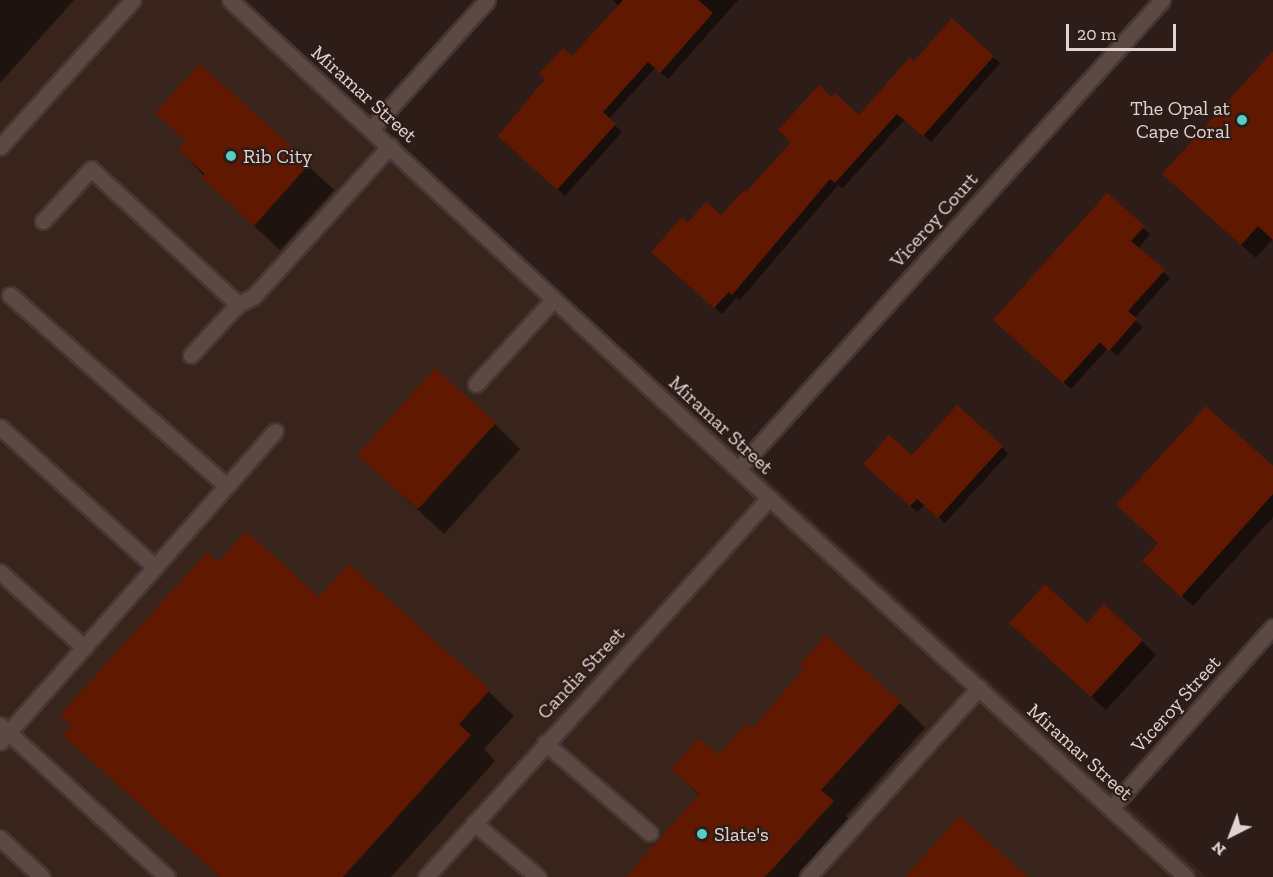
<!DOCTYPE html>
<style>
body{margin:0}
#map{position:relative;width:1273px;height:877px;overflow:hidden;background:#2d1c17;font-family:"Zilla Slab",serif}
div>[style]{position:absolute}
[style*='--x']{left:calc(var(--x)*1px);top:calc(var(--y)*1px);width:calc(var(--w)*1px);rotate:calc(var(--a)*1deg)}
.built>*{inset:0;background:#39241c}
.shadow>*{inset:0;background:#0007}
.building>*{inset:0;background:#601900}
.roads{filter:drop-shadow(2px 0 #453734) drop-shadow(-2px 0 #453734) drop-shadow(0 2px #453734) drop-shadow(0 -2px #453734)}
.lane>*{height:15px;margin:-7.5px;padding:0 7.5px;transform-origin:7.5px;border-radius:7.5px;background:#5c4943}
.street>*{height:15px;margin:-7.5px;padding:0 7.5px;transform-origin:7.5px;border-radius:7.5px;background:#5c4943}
.dots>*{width:16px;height:16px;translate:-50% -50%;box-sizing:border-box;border:3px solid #2d1c17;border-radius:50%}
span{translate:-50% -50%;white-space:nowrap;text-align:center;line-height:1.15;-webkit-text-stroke:4.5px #2d1c17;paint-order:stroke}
.street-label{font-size:20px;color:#e0d4d0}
.poi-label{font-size:20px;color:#e0d4d0}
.right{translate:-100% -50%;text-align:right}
.left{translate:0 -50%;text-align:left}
.north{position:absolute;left:1201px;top:805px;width:60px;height:60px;-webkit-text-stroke:4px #2d1c17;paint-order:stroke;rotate:222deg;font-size:16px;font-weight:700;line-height:24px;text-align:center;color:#e0d4d0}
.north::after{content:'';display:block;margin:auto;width:21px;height:27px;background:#e0d4d0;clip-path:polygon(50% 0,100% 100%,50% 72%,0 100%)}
.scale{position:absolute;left:1066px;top:24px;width:110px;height:27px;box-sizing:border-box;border:3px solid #e0d4d0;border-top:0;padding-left:8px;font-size:18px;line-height:21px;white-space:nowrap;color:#e0d4d0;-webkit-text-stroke:4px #2d1c17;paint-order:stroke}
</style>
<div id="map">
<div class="built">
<div style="clip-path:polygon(0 0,237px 0,1207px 877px,0 877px)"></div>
</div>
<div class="shadow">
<div style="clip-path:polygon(0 0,74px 0,0 83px)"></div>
<div style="clip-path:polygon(613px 0,738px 0,668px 79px,655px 68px,609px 119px,622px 132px,565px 196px,507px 142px,572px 59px,619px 6px)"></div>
<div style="clip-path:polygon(1273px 53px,1273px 239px,1256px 258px,1178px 188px)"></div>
<div style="clip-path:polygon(993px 57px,1000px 63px,931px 142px,905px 119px,842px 189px,838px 185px,740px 300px,737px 297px,722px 314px,660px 258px,688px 224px,721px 218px,746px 194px,831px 99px,859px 117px,915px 63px)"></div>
<div style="clip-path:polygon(200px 66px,334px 190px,280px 250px,229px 203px,180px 150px,187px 142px,158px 113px)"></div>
<div style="clip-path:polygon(1107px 195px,1150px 234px,1138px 249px,1170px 278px,1134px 319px,1143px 327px,1117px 356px,1108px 348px,1071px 389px,1002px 327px)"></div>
<div style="clip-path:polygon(495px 424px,520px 449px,444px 534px,359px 455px)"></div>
<div style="clip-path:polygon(1002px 447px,1008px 454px,945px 523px,925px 505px,917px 512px,872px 471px,912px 457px)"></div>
<div style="clip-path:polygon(1273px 468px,1273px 517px,1193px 606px,1155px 572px)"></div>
<div style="clip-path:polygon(218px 564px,488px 691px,514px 716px,484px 749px,495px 761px,391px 877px,220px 877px,65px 735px)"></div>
<div style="clip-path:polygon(1087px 625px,1142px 641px,1156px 655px,1106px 710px,1025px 637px)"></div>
<div style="clip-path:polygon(900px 703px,925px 728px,846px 816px,858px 828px,813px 877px,628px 877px,700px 796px,673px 769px,718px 757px,752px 730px)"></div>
</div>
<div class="building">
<div style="clip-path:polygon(623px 0,698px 0,713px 13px,660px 73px,648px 62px,603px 112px,616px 124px,557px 190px,498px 136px,545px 79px,539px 74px,563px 48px,572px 56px)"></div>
<div style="clip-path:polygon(952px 18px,994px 56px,923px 136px,897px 114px,835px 183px,830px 179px,732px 295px,729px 292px,714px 308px,651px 252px,682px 217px,688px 222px,706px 202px,721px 215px,744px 190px,746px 192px,791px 142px,778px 130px,819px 85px,831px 97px,835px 93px,859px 115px,910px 57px,914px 61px)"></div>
<div style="clip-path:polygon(1273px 51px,1273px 240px,1258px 226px,1241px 245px,1162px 174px)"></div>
<div style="clip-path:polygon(200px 64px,310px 163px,254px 226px,202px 178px,205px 174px,178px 150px,186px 141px,155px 113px)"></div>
<div style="clip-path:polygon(1107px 193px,1145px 226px,1131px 241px,1165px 270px,1128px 311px,1137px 319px,1109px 351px,1100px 342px,1063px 383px,993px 320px)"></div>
<div style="clip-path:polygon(435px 368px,496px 423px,418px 509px,357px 455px)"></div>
<div style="clip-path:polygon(957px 405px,1003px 446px,938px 518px,917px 499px,910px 506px,863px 464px,889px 435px,912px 455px)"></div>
<div style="clip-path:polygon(1206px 406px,1273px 466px,1273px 494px,1181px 597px,1142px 561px,1158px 543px,1116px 505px)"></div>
<div style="clip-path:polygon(246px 531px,319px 597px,349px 564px,490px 690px,459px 724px,471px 735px,343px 877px,220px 877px,63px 735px,72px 725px,60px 715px,207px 552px,218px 562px)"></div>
<div style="clip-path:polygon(1045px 584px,1087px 623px,1104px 604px,1143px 640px,1091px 697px,1009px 623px)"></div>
<div style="clip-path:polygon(826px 635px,901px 702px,821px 790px,834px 801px,765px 877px,626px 877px,699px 794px,671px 769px,699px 738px,718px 755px,747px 723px,752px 728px,804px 669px,800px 664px)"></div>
<div style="clip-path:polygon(960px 816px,1028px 877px,905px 877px)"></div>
</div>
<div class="roads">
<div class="lane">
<div style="--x:43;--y:221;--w:71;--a:-47.3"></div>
<div style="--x:91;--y:169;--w:200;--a:42.6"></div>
<div style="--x:238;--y:304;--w:17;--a:-25"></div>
<div style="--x:253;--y:297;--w:204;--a:-47.8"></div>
<div style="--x:10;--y:295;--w:289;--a:41.4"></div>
<div style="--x:191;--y:355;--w:69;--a:-47.3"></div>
<div style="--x:476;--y:384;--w:115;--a:-47.5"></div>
<div style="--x:0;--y:427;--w:209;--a:42.1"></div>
<div style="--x:0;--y:572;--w:113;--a:41.8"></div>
<div style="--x:0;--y:725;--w:226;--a:42.3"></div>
<div style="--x:0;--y:742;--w:415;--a:-48.5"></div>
<div style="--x:545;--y:743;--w:138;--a:40.6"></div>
<div style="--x:474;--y:823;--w:84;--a:40.2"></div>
<div style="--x:0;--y:838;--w:57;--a:42.9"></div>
<div style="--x:808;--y:877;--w:255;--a:-47.9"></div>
</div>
<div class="street">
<div style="--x:230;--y:0;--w:734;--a:42.74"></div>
<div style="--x:769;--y:498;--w:563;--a:42.27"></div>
<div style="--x:371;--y:129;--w:173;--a:-48"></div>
<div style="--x:0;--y:147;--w:198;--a:-47.9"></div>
<div style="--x:738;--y:469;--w:632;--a:-47.88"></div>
<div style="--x:1111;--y:808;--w:243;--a:-48.2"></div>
<div style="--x:426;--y:877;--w:511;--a:-47.85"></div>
</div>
</div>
<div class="dots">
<div style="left:1242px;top:120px;background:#56cec3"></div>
<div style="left:231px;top:156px;background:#56cec3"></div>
<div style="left:702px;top:834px;background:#56cec3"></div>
</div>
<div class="street-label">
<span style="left:364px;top:94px;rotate:42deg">Miramar Street</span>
<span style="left:934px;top:220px;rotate:-48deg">Viceroy Court</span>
<span style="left:721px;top:425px;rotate:43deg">Miramar Street</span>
<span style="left:581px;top:673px;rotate:-47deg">Candia Street</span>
<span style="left:1176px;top:704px;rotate:-48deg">Viceroy Street</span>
<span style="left:1080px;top:752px;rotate:42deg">Miramar Street</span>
</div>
<div class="poi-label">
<span class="right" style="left:1230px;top:120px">The Opal at<br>Cape Coral</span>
<span class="left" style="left:243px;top:156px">Rib City</span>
<span class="left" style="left:714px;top:834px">Slate's</span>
</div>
<div class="north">N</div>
<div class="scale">20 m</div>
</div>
